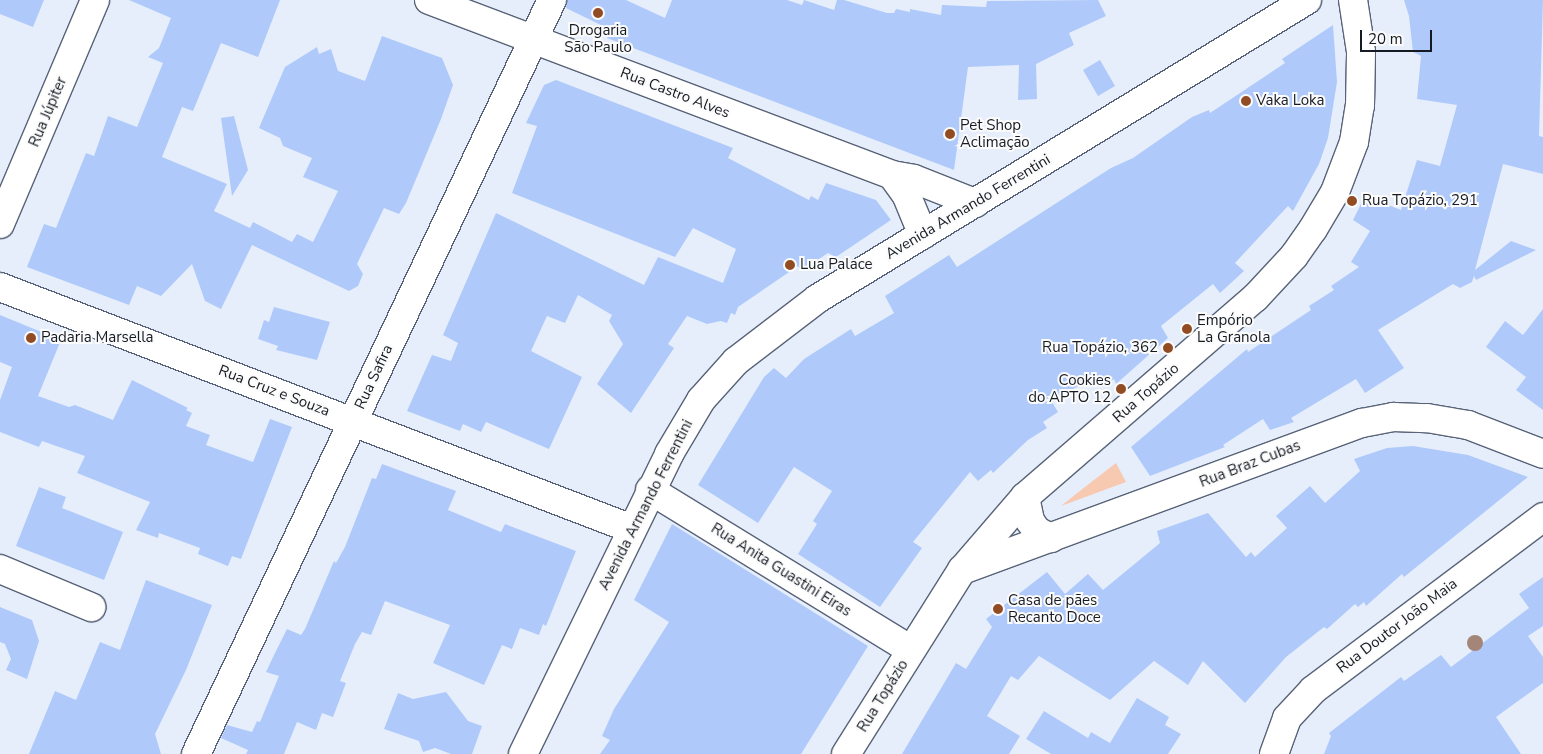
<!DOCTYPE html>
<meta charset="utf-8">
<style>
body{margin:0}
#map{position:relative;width:1543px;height:754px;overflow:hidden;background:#e6eefc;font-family:"Nunito Sans",sans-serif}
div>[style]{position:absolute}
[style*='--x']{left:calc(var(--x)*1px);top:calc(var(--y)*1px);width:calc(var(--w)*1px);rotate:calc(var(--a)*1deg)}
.green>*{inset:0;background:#f8c9b1}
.building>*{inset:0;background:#afcafa}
.roads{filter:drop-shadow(1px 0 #586377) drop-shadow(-1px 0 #586377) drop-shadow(0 1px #586377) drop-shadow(0 -1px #586377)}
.street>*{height:28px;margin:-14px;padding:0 14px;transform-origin:14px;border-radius:14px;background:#fff}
.secondary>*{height:28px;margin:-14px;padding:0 14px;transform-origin:14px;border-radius:14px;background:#fff}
.trees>*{width:16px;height:16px;margin:-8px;border-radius:50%;background:#a38677}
.dots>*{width:14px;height:14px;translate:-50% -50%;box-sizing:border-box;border:2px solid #fbfbfb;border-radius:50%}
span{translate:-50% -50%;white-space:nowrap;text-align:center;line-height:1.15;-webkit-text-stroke:4px #fbfbfb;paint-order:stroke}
.poi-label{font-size:15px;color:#161b23}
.left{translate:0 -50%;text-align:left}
.right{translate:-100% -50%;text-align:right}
.street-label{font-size:15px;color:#161b23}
.scale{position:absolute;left:1360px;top:30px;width:72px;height:22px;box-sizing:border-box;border:2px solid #161b23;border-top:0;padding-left:6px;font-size:15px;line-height:18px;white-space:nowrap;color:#161b23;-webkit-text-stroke:4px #fbfbfb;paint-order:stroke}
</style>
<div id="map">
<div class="green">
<div style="clip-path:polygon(1116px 463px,1126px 482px,1061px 506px,1081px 490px)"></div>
</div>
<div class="building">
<div style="clip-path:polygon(0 0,44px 0,33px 27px,0 14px)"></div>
<div style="clip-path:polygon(129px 0,280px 0,258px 57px,221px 43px,193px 111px,182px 107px,162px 157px,227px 184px,214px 211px,250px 228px,253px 222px,292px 242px,297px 234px,313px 242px,338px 191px,303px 177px,312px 158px,283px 146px,280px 138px,259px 128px,285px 67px,317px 47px,319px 54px,331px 49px,338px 71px,365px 81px,382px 36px,442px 58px,453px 85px,441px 119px,406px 203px,399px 214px,384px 208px,357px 264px,363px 274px,358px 286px,349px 291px,252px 245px,221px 309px,205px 301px,192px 264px,161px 296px,137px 286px,129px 305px,27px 267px,44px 224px,56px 228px,86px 153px,94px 156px,108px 116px,137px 127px,163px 63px,148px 57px,159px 48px,171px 18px)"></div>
<div style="clip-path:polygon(567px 0,626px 0,665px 18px,672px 0,787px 0,802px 5px,804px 0,834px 10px,837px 0,844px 0,887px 13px,894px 13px,896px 9px,910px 12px,910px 9px,941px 15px,942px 5px,986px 7px,987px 1px,1098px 0,1106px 16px,1069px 33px,1074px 45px,1036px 64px,1037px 99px,1018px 100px,1019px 65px,968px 67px,954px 170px,607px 38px,611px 30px,566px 8px)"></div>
<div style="clip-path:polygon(1404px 0,1543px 0,1539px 136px,1543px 137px,1543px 174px,1503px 164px,1475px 270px,1511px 241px,1536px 250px,1476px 280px,1474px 276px,1472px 282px,1460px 288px,1453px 284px,1378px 330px,1404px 368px,1365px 393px,1356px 379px,1291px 418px,1294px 422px,1270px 430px,1263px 419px,1223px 445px,1225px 447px,1150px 476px,1131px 447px,1247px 349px,1248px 352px,1311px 310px,1309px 306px,1334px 290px,1331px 286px,1359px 267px,1351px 262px,1370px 231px,1353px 220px,1365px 196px,1401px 210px,1417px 160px,1440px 166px,1457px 105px,1417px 99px,1421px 56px,1413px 52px,1409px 16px)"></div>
<div style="clip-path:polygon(1333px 25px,1337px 82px,1328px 138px,1319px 164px,1293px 211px,1288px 206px,1235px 263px,1244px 271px,1220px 293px,1213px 284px,1161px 326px,1168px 338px,1116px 384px,1114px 379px,1103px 386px,1096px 375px,1052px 402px,1058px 412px,1043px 422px,1047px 428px,1028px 440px,993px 473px,991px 470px,978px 481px,970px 472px,913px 542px,922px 548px,880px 607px,798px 554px,817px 524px,813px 521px,832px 491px,794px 467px,758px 523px,698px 485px,764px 377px,774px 368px,786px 378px,804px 359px,851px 329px,855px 336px,894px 313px,885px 296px,949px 255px,957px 267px,1111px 168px,1133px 158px,1192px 117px,1209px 110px,1210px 113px,1285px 63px,1282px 59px)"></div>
<div style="clip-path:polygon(1100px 60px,1115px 86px,1098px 96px,1083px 70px)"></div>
<div style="clip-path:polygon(556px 80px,733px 148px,728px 158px,809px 200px,811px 196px,818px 200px,826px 183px,876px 200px,891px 220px,836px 257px,828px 253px,801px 271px,798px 266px,738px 307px,735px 315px,731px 313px,727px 323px,721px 321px,707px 324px,687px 316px,668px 344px,674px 348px,631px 413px,597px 384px,623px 344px,609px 321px,612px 315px,578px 295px,565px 323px,547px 316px,531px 351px,582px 377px,549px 449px,486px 422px,481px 432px,463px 424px,460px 431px,407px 411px,432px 355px,451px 361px,458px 343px,443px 335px,496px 213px,644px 285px,658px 257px,723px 283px,736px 249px,693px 228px,675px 257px,512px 193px,537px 126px,526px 123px,544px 85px)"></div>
<div style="clip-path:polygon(234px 116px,248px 170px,232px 196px,221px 118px)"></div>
<div style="clip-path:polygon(274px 307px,330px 322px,317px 360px,276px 350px,278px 346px,258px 339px,264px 320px,269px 322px)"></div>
<div style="clip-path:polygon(1543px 309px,1543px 410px,1516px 390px,1526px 377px,1486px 347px,1505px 321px,1523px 335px)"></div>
<div style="clip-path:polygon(0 315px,61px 340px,38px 396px,69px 407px,75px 405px,113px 420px,132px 380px,188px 408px,186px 410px,192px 413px,186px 426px,210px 435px,206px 445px,253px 462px,270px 419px,292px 427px,241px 559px,232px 556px,228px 566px,198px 554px,200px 548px,159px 533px,158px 538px,136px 530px,150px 502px,77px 473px,85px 456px,42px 441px,39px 447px,0 432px,0 400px,12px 367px,0 362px)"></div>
<div style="clip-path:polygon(1413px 446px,1468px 455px,1528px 477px,1404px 577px,1402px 574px,1366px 606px,1364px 602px,1358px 607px,1355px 604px,1327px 629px,1324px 627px,1286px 657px,1245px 703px,1203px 661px,1188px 685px,1154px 661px,1110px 700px,1039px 656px,1018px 680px,1011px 676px,987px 716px,1020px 736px,1009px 754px,902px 754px,956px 663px,966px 669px,992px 627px,986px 619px,1047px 572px,1065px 594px,1088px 574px,1103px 590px,1160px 543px,1157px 531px,1208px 513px,1246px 557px,1251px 552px,1255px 557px,1287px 528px,1276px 516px,1310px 486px,1325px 503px,1360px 471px,1354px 459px,1387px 448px)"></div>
<div style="clip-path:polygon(382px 464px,456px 491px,448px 510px,501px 532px,505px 524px,576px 551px,546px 626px,543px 624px,539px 635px,520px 628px,512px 649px,502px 645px,484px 685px,433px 663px,450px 625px,385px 601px,371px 635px,362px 632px,355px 644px,340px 681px,346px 683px,333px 717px,322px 713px,316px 730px,297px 722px,284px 754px,246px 754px,248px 750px,221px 738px,227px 725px,252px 732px,257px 721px,260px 722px,279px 676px,266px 672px,274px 655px,287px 629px,301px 635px,305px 629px,334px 561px,336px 563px,345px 547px,372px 478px,376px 479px)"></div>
<div style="clip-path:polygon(39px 487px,66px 497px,62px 508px,123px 532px,104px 580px,16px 546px)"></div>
<div style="clip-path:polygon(672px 524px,868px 646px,801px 754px,600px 754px,610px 740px,602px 736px,614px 709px,669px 622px,634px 600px)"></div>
<div style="clip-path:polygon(1543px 577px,1543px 626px,1528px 636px,1543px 657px,1543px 683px,1496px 717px,1521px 754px,1324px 754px,1331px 736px,1329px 733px,1401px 677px,1404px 681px,1441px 655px,1451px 667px,1529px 608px,1519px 594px)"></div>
<div style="clip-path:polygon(146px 580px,212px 605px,186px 670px,155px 734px,161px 754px,29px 754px,55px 691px,76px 700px,100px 642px,120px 650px)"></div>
<div style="clip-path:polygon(0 607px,32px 620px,39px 641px,27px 679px,6px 670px,11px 659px,5px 644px,0 642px)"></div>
<div style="clip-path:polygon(446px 692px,468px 721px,482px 726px,472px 754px,451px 754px,435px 748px,423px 752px,419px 741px,384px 729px,398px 693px,413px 699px)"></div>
<div style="clip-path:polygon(1137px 698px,1169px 717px,1165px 725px,1181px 734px,1168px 754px,1051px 754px,1026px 739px,1044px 711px,1088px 738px,1091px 732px,1110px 743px)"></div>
</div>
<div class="roads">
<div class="street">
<div style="--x:429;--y:0;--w:495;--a:20.7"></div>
<div style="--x:892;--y:175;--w:22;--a:10"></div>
<div style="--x:914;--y:179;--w:66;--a:21.5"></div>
<div style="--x:892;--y:175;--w:24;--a:54"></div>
<div style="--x:906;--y:194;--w:44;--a:67.5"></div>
<div style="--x:0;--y:224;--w:243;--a:-67"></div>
<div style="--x:0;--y:287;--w:677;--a:20.95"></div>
<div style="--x:650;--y:490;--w:306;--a:31.5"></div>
<div style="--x:0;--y:569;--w:99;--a:22.7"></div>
<div style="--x:962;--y:570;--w:426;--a:-20.2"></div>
<div style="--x:1362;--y:423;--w:32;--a:-11"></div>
<div style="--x:1393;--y:417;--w:34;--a:2"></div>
<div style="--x:1427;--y:418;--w:42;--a:9.7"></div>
<div style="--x:1468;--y:425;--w:80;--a:21.1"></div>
<div style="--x:196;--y:754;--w:834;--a:-64.73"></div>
<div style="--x:523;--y:754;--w:334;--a:-64"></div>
<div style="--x:669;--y:454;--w:63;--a:-59.3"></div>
<div style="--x:701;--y:400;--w:52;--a:-48.1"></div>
<div style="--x:736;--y:361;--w:102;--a:-37.4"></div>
<div style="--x:817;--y:299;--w:574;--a:-31.39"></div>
<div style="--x:1274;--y:754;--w:38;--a:-70"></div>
<div style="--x:1287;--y:718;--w:38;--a:-47"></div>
<div style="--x:1313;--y:690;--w:288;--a:-36.9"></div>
</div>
<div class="secondary">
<div style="--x:1025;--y:497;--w:25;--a:78"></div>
<div style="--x:1030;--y:521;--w:12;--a:55"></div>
<div style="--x:1037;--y:531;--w:16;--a:27"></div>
<div style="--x:846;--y:754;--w:218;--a:-57.8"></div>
<div style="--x:962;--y:570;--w:96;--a:-49.2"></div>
<div style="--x:1025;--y:497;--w:304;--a:-40.9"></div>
<div style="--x:1255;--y:298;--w:57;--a:-47.1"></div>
<div style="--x:1294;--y:256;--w:33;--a:-55"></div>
<div style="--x:1313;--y:229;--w:43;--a:-59.3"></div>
<div style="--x:1335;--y:192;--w:53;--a:-69.2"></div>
<div style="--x:1354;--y:142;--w:36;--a:-81"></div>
<div style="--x:1360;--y:106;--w:54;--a:-88.9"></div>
<div style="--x:1361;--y:52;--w:53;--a:-98.7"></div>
</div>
</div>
<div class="trees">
<div style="left:1475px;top:643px"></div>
</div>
<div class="dots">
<div style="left:598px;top:13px;background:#924c24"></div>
<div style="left:1246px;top:101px;background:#924c24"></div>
<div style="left:950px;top:134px;background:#924c24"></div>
<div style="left:1352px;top:201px;background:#924c24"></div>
<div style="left:790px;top:265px;background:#924c24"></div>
<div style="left:1187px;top:329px;background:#924c24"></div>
<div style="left:31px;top:338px;background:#924c24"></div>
<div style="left:1168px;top:348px;background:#924c24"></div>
<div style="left:1121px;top:389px;background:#924c24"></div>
<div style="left:998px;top:609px;background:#924c24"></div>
</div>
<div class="poi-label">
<span style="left:598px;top:39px">Drogaria<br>São Paulo</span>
<span class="left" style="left:1256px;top:101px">Vaka Loka</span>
<span class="left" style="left:960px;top:134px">Pet Shop<br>Aclimação</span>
<span class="left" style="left:1362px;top:201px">Rua Topázio, 291</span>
<span class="left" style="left:800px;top:265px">Lua Palace</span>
<span class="left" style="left:1197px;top:329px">Empório<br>La Granola</span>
<span class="left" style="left:41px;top:338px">Padaria Marsella</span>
<span class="right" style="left:1158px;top:348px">Rua Topázio, 362</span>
<span class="right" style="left:1111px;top:389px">Cookies<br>do APTO 12</span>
<span class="left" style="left:1008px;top:609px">Casa de pães<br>Recanto Doce</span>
</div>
<div class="street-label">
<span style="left:675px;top:93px;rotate:21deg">Rua Castro Alves</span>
<span style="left:48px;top:112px;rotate:-67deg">Rua Júpiter</span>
<span style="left:968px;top:207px;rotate:-31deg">Avenida Armando Ferrentini</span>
<span style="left:374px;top:377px;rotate:-65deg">Rua Safira</span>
<span style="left:274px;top:391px;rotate:21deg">Rua Cruz e Souza</span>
<span style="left:1146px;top:393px;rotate:-41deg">Rua Topázio</span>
<span style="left:1250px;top:464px;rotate:-21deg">Rua Braz Cubas</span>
<span style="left:646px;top:505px;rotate:-63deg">Avenida Armando Ferrentini</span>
<span style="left:781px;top:570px;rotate:32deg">Rua Anita Guastini Eiras</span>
<span style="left:1397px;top:626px;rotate:-37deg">Rua Doutor João Maia</span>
<span style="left:883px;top:696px;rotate:-58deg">Rua Topázio</span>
</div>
<div class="scale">20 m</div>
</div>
